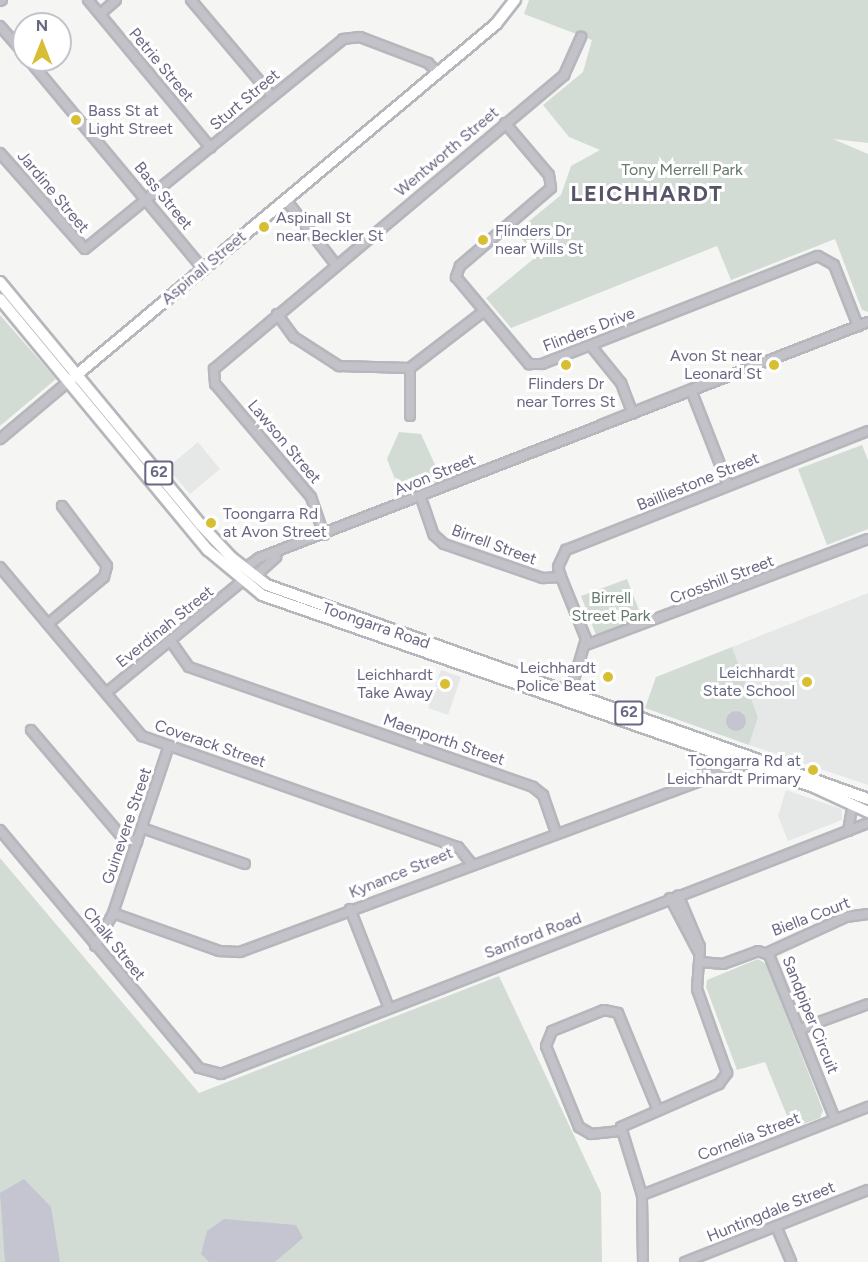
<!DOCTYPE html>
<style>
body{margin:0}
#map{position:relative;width:868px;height:1262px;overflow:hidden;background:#f5f6f4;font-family:Figtree,sans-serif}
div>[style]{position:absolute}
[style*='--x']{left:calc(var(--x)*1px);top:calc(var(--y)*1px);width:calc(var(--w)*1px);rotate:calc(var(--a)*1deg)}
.built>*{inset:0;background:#e6e7e7}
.green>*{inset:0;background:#d3dbd5}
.water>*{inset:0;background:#c4c5d0}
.round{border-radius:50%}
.roads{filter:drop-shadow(2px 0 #b6b6bd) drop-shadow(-2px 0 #b6b6bd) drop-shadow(0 2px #b6b6bd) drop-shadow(0 -2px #b6b6bd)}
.minor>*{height:8px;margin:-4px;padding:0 4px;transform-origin:4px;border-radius:4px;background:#c3c2c9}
.major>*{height:10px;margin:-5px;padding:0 5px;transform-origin:5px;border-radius:5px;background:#fff}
.dots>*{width:16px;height:16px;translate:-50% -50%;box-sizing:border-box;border:3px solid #fff;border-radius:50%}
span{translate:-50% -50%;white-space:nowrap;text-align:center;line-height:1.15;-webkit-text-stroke:6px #fff;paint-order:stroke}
.shield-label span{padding:2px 4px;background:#fff;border:2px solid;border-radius:4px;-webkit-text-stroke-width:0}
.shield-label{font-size:15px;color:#696883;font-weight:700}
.street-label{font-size:16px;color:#696883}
.poi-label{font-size:16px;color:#696883}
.left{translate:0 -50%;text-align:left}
.right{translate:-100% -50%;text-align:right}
.park-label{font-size:16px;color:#667a6e}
.district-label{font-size:22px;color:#565568;font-weight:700;letter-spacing:1.5px}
.north{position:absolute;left:12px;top:12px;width:60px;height:60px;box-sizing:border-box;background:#fff;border:2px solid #c3c3cd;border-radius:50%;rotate:0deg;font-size:16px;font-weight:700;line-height:24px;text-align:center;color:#696883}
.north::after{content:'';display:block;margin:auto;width:21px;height:27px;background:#d7be33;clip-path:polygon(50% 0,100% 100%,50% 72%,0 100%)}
</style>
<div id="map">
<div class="built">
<div style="clip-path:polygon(198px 442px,220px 469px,190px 494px,167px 468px)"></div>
<div style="clip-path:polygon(868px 593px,868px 785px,749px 745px,758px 717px,732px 647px)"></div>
<div style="clip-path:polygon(441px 670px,461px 677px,448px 715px,428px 708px)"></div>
<div style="clip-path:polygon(786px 790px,842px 809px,842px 820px,788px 841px,778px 816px)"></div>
</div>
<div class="green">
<div style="clip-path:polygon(529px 0,868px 0,868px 143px,833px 139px,868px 154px,868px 312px,862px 310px,835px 239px,731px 280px,717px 246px,511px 328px,486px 298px,537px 256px,516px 232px,561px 195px,571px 166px,600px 150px,569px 137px,543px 105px,583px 72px,592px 40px,524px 14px)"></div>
<div style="clip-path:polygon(0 315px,56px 379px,0 426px)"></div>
<div style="clip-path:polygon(399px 432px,421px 434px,442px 480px,401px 495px,387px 459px)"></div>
<div style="clip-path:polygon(862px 445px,868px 460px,868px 529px,827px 545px,798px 469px)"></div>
<div style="clip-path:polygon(627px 579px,642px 618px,596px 635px,581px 596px)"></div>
<div style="clip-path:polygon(732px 647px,758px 717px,749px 745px,645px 708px,656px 677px)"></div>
<div style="clip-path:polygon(0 858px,199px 1093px,499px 976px,601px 1193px,602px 1262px,0 1262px)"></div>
<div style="clip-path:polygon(758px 959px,766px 964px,823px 1110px,820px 1118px,792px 1128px,765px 1062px,737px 1070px,706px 987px,707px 980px)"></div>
</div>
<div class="water">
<div class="round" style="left:726px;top:711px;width:20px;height:20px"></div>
<div style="clip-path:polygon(24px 1179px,51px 1207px,60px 1262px,5px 1262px,0 1193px)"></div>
<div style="clip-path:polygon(224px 1219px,296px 1225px,303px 1238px,275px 1262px,209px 1262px,201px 1254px,207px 1231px)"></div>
</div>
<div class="roads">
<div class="minor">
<div style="--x:88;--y:0;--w:192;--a:50.3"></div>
<div style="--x:191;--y:0;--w:126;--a:49.8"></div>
<div style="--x:0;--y:1;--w:2;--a:-27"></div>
<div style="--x:100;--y:14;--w:21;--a:-41"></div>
<div style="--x:0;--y:26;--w:37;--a:49"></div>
<div style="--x:29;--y:60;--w:272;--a:50.2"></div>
<div style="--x:505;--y:123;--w:68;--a:49.8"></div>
<div style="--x:549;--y:175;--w:13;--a:81"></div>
<div style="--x:551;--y:188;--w:120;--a:139.4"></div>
<div style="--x:460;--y:266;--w:12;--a:110"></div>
<div style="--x:456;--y:277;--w:114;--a:50"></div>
<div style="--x:529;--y:364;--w:13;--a:0"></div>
<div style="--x:542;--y:364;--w:296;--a:-21.4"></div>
<div style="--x:818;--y:256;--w:18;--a:29"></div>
<div style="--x:834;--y:265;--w:66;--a:68.5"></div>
<div style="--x:0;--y:153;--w:128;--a:48.5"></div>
<div style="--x:85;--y:249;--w:333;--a:-39.1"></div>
<div style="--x:343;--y:39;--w:17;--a:-7"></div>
<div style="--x:360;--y:37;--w:73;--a:20.9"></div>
<div style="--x:428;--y:63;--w:14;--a:45"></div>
<div style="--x:286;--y:200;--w:82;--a:52.4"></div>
<div style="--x:277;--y:314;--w:29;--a:54"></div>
<div style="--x:294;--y:337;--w:54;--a:32.8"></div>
<div style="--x:339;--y:366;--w:71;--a:1.6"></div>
<div style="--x:410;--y:368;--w:92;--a:-37.5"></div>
<div style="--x:591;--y:346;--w:48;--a:51"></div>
<div style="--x:621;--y:383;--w:33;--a:69"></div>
<div style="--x:691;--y:390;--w:102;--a:68.7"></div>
<div style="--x:410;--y:416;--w:48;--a:-90"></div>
<div style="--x:601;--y:425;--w:122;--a:-21.7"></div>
<div style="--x:0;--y:439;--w:90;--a:-40"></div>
<div style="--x:421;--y:498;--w:39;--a:71"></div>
<div style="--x:434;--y:535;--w:13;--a:42"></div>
<div style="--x:444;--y:544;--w:105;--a:19"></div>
<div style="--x:543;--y:578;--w:18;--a:-3"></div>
<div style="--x:561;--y:577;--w:67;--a:68"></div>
<div style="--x:586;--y:639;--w:59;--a:106.6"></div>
<div style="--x:324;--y:535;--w:40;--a:-108.9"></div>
<div style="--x:311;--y:497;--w:148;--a:-130.3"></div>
<div style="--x:215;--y:384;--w:15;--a:-94"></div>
<div style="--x:214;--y:369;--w:457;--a:-40"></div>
<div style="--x:564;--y:75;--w:42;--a:-65.9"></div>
<div style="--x:0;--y:567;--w:221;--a:50"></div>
<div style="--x:142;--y:736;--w:335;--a:19.4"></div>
<div style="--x:458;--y:847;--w:19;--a:51"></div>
<div style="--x:244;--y:569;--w:19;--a:-36"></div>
<div style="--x:259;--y:558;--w:653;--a:-21.18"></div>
<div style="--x:254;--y:577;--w:30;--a:-42"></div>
<div style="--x:561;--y:577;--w:10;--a:-107"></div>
<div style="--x:558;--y:567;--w:19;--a:-65"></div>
<div style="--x:566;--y:550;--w:325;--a:-21.5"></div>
<div style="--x:48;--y:624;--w:73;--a:-40"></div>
<div style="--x:104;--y:577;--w:11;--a:-75"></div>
<div style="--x:107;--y:566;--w:75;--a:-126.9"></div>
<div style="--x:172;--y:643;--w:29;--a:55"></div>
<div style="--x:189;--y:667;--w:364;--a:19.2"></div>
<div style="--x:533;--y:787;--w:13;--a:39"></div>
<div style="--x:543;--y:795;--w:39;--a:71"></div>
<div style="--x:586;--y:645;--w:301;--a:-20.6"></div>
<div style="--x:106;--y:693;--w:175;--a:-39.4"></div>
<div style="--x:31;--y:730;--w:140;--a:49.6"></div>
<div style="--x:122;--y:837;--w:16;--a:18"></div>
<div style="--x:713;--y:776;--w:22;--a:-66"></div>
<div style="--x:699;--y:779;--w:29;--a:-61"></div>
<div style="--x:142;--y:828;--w:109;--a:19.3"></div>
<div style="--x:0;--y:830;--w:310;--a:50.1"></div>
<div style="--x:199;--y:1068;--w:23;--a:15"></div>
<div style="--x:221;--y:1074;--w:694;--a:-21.2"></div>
<div style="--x:848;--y:831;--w:27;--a:-80"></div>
<div style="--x:670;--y:898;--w:60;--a:62.2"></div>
<div style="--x:350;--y:909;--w:106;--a:68.5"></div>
<div style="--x:113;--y:913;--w:113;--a:19.7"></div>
<div style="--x:219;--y:951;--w:21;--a:3"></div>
<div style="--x:240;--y:952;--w:540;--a:-20.38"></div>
<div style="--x:95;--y:946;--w:38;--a:-61"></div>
<div style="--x:113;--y:913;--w:176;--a:-71.5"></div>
<div style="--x:767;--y:953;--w:87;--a:-24.5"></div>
<div style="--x:846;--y:917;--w:22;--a:-8"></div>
<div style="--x:701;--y:962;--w:22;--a:5"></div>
<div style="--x:723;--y:964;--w:37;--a:-20"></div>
<div style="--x:758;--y:951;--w:12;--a:20"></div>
<div style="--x:769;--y:955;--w:177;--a:68.1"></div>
<div style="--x:800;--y:1029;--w:72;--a:-20.2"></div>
<div style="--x:620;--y:1131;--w:29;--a:174"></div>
<div style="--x:591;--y:1134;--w:14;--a:-150"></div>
<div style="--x:579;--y:1127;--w:87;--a:-112.2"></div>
<div style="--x:546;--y:1046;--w:16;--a:-68"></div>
<div style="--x:552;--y:1031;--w:56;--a:-22"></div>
<div style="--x:604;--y:1010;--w:14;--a:12"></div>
<div style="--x:618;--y:1013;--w:103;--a:67.7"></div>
<div style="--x:642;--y:1195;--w:243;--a:-21.3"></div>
<div style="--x:776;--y:1226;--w:39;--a:67"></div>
<div style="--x:643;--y:1262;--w:67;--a:-90.9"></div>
<div style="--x:642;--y:1195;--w:71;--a:-107.2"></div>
<div style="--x:621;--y:1127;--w:107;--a:-23.7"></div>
<div style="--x:719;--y:1084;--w:14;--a:-54"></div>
<div style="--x:727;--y:1073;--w:89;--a:-109.7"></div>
<div style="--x:697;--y:989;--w:42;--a:-85.9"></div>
<div style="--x:700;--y:947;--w:56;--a:-112.9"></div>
<div style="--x:685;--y:1262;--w:197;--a:-21.5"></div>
</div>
<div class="major">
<div style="--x:0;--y:282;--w:315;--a:50.4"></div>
<div style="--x:201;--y:525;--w:45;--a:46.8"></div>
<div style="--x:232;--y:558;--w:44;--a:37.6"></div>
<div style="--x:267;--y:585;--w:638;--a:19.6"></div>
<div style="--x:0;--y:299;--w:326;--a:50.4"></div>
<div style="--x:208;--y:550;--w:70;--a:39.8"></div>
<div style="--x:262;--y:595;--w:584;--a:19.18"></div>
<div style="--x:814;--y:787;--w:60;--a:24.8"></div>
<div style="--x:74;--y:377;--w:550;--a:-39.91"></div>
<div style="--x:496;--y:24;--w:31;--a:-52"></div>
</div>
</div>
<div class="dots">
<div style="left:76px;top:120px;background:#d7be33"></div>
<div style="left:264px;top:227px;background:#d7be33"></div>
<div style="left:483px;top:240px;background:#d7be33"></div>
<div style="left:566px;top:365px;background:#d7be33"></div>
<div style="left:774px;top:365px;background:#d7be33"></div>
<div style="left:211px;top:523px;background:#d7be33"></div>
<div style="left:608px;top:677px;background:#d7be33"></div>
<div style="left:807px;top:682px;background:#d7be33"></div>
<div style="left:445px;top:684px;background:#d7be33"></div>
<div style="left:813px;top:770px;background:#d7be33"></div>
</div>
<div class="shield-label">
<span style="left:159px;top:473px">62</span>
<span style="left:629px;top:713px">62</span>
</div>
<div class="street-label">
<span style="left:161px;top:65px;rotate:50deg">Petrie Street</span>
<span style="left:245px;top:100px;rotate:-40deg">Sturt Street</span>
<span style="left:447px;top:152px;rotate:-40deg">Wentworth Street</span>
<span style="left:53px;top:192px;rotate:50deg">Jardine Street</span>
<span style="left:163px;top:196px;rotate:51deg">Bass Street</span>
<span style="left:204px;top:268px;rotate:-40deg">Aspinall Street</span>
<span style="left:589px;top:330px;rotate:-21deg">Flinders Drive</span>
<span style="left:284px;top:442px;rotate:50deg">Lawson Street</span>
<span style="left:435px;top:475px;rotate:-22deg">Avon Street</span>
<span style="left:698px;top:482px;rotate:-22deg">Bailliestone Street</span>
<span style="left:494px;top:545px;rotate:20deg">Birrell Street</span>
<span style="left:722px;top:580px;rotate:-21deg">Crosshill Street</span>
<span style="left:376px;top:626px;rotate:19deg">Toongarra Road</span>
<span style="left:165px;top:627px;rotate:-39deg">Everdinah Street</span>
<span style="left:444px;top:740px;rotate:19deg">Maenporth Street</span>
<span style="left:210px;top:744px;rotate:19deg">Coverack Street</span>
<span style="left:127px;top:826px;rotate:-71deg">Guinevere Street</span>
<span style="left:401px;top:873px;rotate:-22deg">Kynance Street</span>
<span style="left:811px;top:917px;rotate:-21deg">Biella Court</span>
<span style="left:533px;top:936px;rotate:-21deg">Samford Road</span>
<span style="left:114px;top:944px;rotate:51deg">Chalk Street</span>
<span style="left:810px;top:1015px;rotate:68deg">Sandpiper Circuit</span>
<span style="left:749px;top:1137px;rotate:-21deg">Cornelia Street</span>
<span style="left:771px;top:1212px;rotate:-22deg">Huntingdale Street</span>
</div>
<div class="poi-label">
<span class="left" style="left:88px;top:120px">Bass St at<br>Light Street</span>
<span class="left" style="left:276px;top:227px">Aspinall St<br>near Beckler St</span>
<span class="left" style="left:495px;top:240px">Flinders Dr<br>near Wills St</span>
<span class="right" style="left:762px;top:365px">Avon St near<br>Leonard St</span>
<span style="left:566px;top:393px">Flinders Dr<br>near Torres St</span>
<span class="left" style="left:223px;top:523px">Toongarra Rd<br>at Avon Street</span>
<span class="right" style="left:596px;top:677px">Leichhardt<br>Police Beat</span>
<span class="right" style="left:795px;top:682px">Leichhardt<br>State School</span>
<span class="right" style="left:433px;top:684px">Leichhardt<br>Take Away</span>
<span class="right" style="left:801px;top:770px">Toongarra Rd at<br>Leichhardt Primary</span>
</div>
<div class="park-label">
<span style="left:682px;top:170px">Tony Merrell Park</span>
<span style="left:611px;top:607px">Birrell<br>Street Park</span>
</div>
<div class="district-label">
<span style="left:647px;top:194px">LEICHHARDT</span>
</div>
<div class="north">N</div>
</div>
